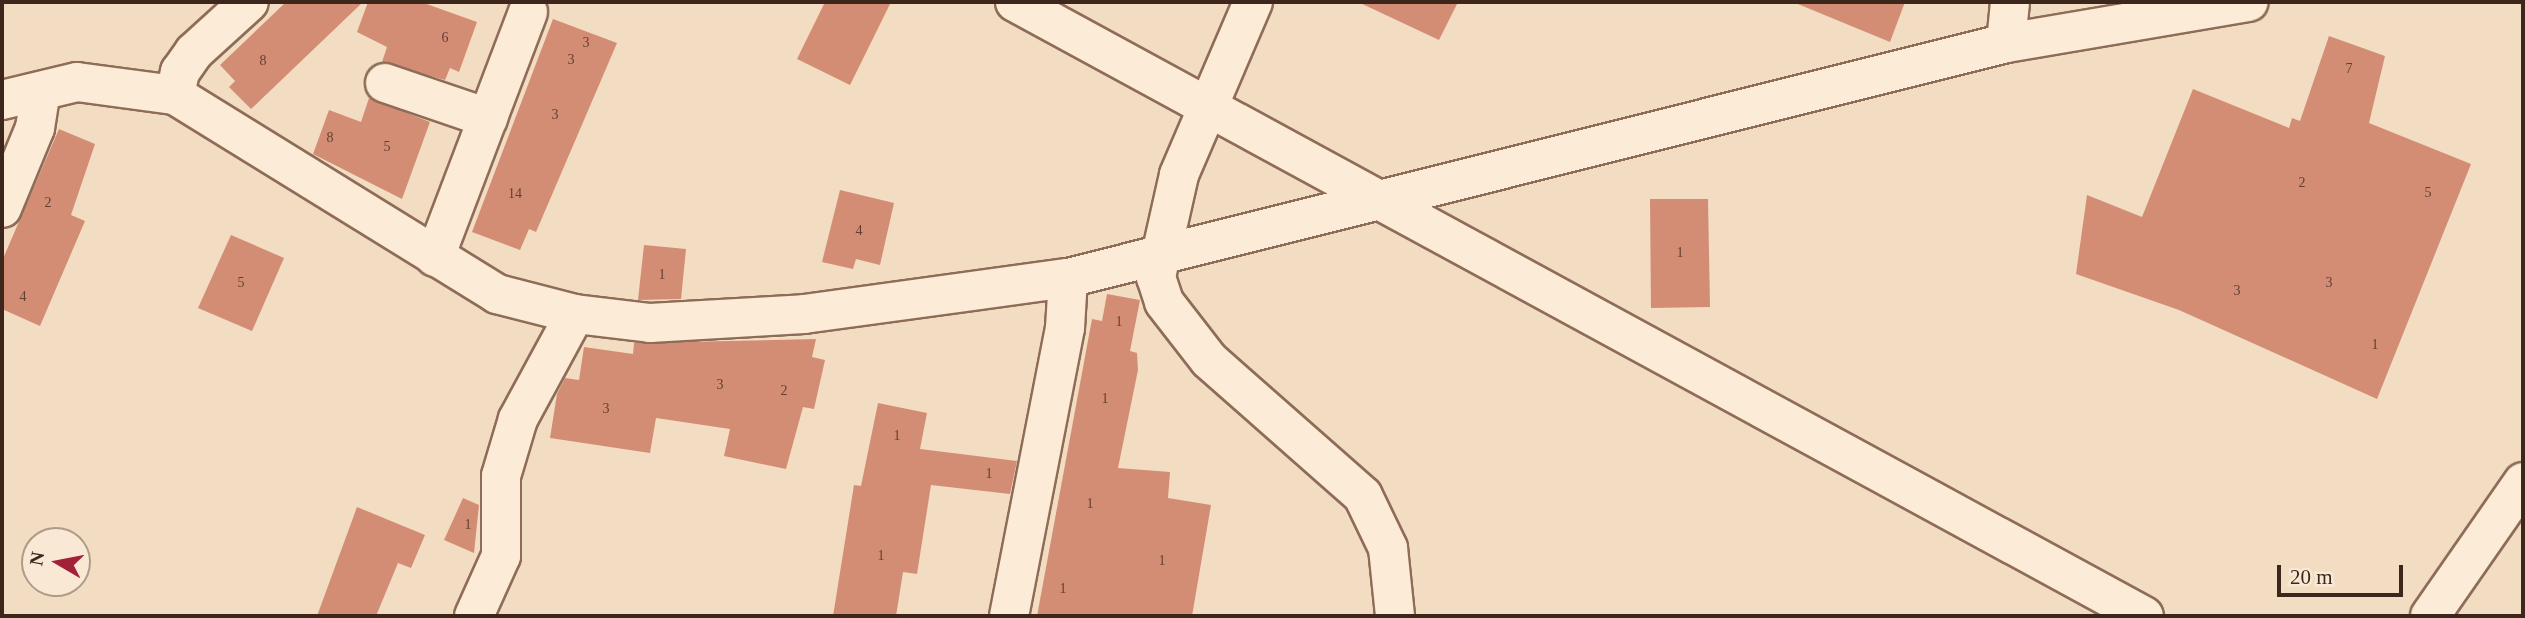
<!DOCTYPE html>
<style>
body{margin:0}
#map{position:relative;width:2525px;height:618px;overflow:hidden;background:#f2dcc2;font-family:"Times New Roman",serif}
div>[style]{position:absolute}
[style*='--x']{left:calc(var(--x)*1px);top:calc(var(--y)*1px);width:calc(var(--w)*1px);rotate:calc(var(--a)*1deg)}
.building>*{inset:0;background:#d48d75}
.roads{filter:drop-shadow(2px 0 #8e6c57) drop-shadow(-2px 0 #8e6c57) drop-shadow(0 2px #8e6c57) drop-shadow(0 -2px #8e6c57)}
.minor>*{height:38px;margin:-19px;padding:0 19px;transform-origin:19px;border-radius:19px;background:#fcebd7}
span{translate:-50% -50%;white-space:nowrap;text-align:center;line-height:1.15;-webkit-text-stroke:5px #f9e8d3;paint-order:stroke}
.number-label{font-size:14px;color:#634033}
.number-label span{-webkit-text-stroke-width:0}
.frame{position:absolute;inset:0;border:4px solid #3d271d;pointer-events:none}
.north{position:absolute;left:21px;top:527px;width:70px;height:70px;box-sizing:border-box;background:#f9e8d3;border:2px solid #ae9b8a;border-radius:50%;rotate:280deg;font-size:19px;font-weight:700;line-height:28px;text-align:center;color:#3d271d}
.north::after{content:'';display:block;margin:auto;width:24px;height:32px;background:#a32138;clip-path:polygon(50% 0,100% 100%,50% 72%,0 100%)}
.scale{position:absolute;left:2277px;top:565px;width:126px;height:32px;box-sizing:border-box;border:4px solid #3d271d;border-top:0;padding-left:9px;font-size:21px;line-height:24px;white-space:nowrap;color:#3d271d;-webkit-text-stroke:5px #f9e8d3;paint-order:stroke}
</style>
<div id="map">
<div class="building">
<div style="clip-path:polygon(286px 2px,363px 2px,251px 109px,229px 87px,235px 81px,220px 65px)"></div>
<div style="clip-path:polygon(368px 2px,421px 2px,477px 22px,459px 72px,450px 68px,445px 80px,382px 62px,387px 47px,357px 32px)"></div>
<div style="clip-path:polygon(825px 2px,891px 2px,850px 85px,797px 59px)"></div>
<div style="clip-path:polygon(1358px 2px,1458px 2px,1439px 40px)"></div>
<div style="clip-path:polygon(1793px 2px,1905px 2px,1890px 42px)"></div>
<div style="clip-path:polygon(553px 19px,617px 43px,536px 232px,529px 229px,520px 250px,472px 232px)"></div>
<div style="clip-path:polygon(2329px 36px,2385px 56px,2369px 123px,2471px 164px,2377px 399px,2179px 310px,2076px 274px,2087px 195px,2142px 217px,2193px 89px,2289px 128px,2292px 118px,2300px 121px)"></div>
<div style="clip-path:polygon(369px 98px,430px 122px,402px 199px,313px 154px,329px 110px,361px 122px)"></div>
<div style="clip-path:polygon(59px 129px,95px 144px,71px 215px,85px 221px,40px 326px,2px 309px,2px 261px)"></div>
<div style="clip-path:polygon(840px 190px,894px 203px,880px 265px,856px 259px,853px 269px,822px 262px)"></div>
<div style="clip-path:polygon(1650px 199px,1708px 199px,1710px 307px,1651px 308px)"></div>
<div style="clip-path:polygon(231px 235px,284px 258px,252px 331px,198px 308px)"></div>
<div style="clip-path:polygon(644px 245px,686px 249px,681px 299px,638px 300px)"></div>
<div style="clip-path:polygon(1107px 294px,1140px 300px,1130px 351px,1137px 353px,1138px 370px,1118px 468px,1170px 472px,1168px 498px,1211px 505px,1192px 616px,1037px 616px,1092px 319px,1102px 321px)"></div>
<div style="clip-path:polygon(816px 339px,812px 357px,825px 360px,814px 409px,803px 407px,786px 469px,724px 456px,730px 429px,656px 418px,650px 453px,550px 438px,557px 394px,565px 378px,579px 380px,584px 347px,633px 354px,634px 343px)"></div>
<div style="clip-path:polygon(878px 403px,927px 413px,920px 449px,1017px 461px,1010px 494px,931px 485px,917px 574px,903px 572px,896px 616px,833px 616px,854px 485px,861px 486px)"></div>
<div style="clip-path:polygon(463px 498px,479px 505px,474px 553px,444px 540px)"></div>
<div style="clip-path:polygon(357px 507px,425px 535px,411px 568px,398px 563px,376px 616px,317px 616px)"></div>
</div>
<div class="roads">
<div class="minor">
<div style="--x:1015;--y:2;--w:1285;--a:28.54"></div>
<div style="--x:1253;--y:2;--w:188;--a:113.2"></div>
<div style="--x:1179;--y:175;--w:105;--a:102.7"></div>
<div style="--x:1156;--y:277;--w:26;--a:72"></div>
<div style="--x:1164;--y:302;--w:73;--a:52.2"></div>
<div style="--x:1209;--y:360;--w:205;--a:41.4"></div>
<div style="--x:1363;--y:496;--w:58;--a:64.3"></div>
<div style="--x:1388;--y:548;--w:68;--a:84.1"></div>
<div style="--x:2006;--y:43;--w:41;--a:-84.4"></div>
<div style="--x:385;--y:83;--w:109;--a:18.8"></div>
<div style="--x:175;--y:95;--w:24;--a:-78"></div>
<div style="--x:180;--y:72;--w:24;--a:-55"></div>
<div style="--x:194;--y:52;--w:74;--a:-42.3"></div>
<div style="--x:2;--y:100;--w:77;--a:-13.5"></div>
<div style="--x:77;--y:82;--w:99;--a:7.6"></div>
<div style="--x:175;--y:95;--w:379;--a:31.7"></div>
<div style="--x:497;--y:294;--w:81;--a:14.4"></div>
<div style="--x:575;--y:314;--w:76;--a:6.8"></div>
<div style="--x:650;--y:323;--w:154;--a:-3.3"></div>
<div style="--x:804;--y:314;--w:266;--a:-7.8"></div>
<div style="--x:1068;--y:278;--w:967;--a:-14.06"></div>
<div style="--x:2006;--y:43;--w:246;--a:-9.6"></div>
<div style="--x:2;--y:208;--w:87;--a:-67.6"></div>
<div style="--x:35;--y:128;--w:36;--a:-81"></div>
<div style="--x:435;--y:257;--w:262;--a:-69.2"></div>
<div style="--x:474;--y:616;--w:66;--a:-65.8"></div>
<div style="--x:501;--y:556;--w:80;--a:-90"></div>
<div style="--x:501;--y:476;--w:59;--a:-73.4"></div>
<div style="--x:518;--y:419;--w:119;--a:-61.5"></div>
<div style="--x:1009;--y:616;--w:293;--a:-79"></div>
<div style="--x:1065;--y:328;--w:50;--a:-86.6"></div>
<div style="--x:2430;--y:616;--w:163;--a:-55.2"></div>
</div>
</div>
<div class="number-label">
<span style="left:445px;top:38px">6</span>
<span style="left:586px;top:43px">3</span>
<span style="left:571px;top:60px">3</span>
<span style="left:263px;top:61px">8</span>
<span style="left:2349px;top:69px">7</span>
<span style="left:555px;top:115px">3</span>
<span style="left:330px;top:138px">8</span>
<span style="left:387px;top:147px">5</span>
<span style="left:2302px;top:183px">2</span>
<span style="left:2428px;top:193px">5</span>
<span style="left:515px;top:194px">14</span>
<span style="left:48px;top:203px">2</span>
<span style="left:859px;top:231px">4</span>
<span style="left:1680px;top:253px">1</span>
<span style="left:662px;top:275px">1</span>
<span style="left:241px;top:283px">5</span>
<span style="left:2329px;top:283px">3</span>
<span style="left:2237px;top:291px">3</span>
<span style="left:23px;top:297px">4</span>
<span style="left:1119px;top:322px">1</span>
<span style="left:2375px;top:345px">1</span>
<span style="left:720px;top:385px">3</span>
<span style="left:784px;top:391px">2</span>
<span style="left:1105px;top:399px">1</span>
<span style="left:606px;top:409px">3</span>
<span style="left:897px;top:436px">1</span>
<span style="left:989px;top:474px">1</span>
<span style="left:1090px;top:504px">1</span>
<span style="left:468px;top:525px">1</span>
<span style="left:881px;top:556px">1</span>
<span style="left:1162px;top:561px">1</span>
<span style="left:1063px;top:589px">1</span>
</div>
<div class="frame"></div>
<div class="north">N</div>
<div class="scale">20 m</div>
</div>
